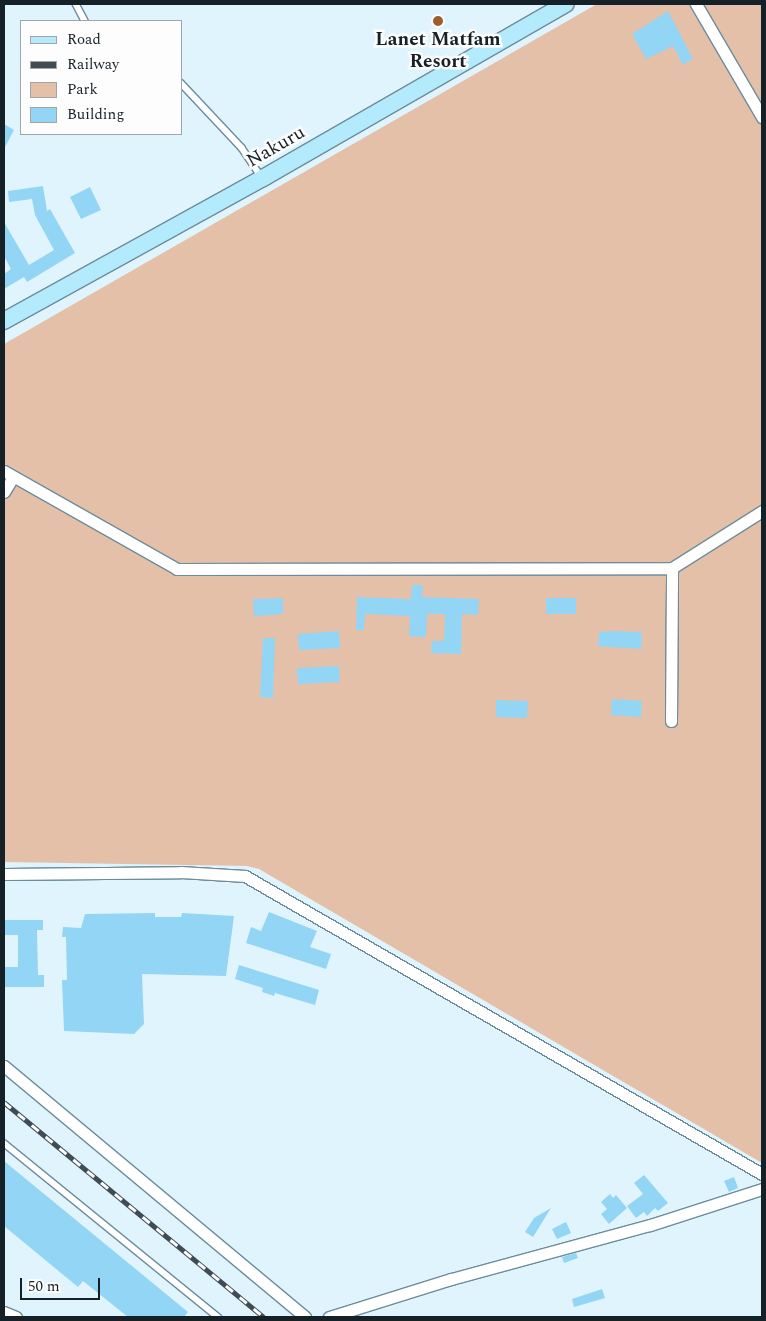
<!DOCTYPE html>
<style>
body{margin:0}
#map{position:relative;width:766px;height:1321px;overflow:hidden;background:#e0f4fd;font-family:Spectral,serif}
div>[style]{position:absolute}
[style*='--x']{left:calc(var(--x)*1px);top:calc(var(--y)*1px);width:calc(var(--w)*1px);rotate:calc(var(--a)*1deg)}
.green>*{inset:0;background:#e5c0a8}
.building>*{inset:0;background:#93d5f4}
.roads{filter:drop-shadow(1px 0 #6d8c9b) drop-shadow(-1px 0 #6d8c9b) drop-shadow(0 1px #6d8c9b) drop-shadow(0 -1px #6d8c9b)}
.lane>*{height:5.5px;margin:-2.75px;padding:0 2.75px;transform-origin:2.75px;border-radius:2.75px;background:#fff}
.street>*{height:11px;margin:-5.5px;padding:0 5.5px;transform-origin:5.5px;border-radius:5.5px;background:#fff}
.secondary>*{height:16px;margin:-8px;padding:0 8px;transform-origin:8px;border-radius:8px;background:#b3ebfc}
.rail>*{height:5px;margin-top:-2.5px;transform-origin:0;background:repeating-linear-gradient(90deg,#fdfdfd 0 9px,#3f4c53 0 18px);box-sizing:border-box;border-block:1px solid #3f4c53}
.dots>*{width:14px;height:14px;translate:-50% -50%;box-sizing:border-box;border:2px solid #fdfdfd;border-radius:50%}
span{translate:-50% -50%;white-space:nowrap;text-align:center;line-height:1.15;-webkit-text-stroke:5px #fdfdfd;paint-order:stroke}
.poi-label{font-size:19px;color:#152127;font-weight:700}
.street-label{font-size:19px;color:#152127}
.frame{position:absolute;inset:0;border:5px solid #152127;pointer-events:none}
.legend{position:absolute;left:20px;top:20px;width:162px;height:115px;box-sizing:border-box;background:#fdfdfd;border:1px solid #a0a5a7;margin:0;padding:6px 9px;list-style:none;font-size:15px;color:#152127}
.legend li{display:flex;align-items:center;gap:10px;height:25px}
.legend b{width:25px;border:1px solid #a0a5a7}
.scale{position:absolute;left:20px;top:1278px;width:80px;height:22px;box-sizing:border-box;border:2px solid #152127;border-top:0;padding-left:6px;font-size:15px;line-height:18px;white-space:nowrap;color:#152127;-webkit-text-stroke:4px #fdfdfd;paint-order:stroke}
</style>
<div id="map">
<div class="green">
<div style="clip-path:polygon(597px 4px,762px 4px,762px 1163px,259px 869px,247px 866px,4px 862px,4px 344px)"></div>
</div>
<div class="building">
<div style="clip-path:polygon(668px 11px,693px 59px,683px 65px,673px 46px,646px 59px,632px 34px)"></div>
<div style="clip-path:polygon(4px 124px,14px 130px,4px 149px)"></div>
<div style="clip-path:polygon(43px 186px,47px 211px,50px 209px,75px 253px,27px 282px,24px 277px,4px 289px,4px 274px,11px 269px,4px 256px,4px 222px,29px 265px,54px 250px,35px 215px,32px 199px,9px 202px,8px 191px)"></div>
<div style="clip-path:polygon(90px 187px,101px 210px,81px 219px,70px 197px)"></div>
<div style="clip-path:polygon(412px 585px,423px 585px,422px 597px,479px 599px,478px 615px,462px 614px,461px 654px,431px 653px,432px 641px,444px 641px,445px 614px,427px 614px,426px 637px,409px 636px,410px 616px,365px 614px,364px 630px,356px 630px,357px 597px,411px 599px)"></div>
<div style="clip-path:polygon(283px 598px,283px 614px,254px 616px,253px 599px)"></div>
<div style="clip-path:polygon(546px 598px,576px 598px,576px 614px,546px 614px)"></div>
<div style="clip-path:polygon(339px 631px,340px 648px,299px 650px,298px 634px)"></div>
<div style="clip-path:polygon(613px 631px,642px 632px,641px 649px,598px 646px,599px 632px)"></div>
<div style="clip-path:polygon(263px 638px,275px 638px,273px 698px,260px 697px)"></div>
<div style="clip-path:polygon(339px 666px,340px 682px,298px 684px,297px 668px)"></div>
<div style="clip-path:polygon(612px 699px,642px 701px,641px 717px,611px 715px)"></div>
<div style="clip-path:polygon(496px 700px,528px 701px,527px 718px,496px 717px)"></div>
<div style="clip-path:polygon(269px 912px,317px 931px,310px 947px,331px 954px,326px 969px,246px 943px,251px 927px,261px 931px)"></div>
<div style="clip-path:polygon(155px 913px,155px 917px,181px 917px,182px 913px,234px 916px,226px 976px,142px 974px,144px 1024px,134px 1034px,64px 1031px,62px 980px,67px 980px,66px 937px,62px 937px,63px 927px,81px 928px,85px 914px)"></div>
<div style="clip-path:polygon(4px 920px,43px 920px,43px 930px,37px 930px,38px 975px,44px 975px,44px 987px,4px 987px,4px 967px,18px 967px,18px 935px,4px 935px)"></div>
<div style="clip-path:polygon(239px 965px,319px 990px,315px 1005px,275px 993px,274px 996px,262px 992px,263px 988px,235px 979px)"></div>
<div style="clip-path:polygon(4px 1161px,188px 1312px,184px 1317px,128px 1317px,83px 1281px,78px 1287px,4px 1226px)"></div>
<div style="clip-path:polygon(644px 1175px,668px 1203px,658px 1211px,655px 1208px,647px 1216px,644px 1212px,636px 1218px,627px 1206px,643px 1194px,634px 1183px)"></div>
<div style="clip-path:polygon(734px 1177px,738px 1188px,729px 1192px,724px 1181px)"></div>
<div style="clip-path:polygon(610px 1194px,613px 1198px,616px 1195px,627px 1208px,609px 1224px,601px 1214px,607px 1209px,601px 1202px)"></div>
<div style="clip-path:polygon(551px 1208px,533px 1237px,525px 1232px,534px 1218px)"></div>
<div style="clip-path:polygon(566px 1222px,571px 1233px,557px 1239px,552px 1229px)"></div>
<div style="clip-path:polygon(576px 1253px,578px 1258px,564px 1263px,562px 1257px)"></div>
<div style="clip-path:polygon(602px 1289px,605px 1298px,574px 1307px,572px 1299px)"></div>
</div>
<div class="roads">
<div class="lane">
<div style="--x:76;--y:4;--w:19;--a:62"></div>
<div style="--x:181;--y:83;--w:89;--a:46.8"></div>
<div style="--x:242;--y:148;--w:34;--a:56"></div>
<div style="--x:4;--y:1143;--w:276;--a:39.1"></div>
</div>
<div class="street">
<div style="--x:696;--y:4;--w:131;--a:59.7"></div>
<div style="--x:4;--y:471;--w:199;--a:29.5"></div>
<div style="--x:177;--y:569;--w:495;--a:-0.1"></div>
<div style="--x:672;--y:568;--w:107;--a:-32.3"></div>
<div style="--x:4;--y:492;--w:17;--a:-59"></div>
<div style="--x:671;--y:721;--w:153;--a:-89.6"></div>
<div style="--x:4;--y:874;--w:177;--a:-0.6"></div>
<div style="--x:181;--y:872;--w:64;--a:3.6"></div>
<div style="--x:245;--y:876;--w:597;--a:29.96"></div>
<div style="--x:4;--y:1066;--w:392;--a:39.8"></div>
<div style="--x:4;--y:1312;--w:13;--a:23"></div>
<div style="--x:329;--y:1317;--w:128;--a:-17.3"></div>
<div style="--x:451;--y:1279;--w:206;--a:-15.2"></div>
<div style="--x:650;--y:1225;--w:118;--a:-17.8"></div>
</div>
<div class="secondary">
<div style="--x:4;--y:321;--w:296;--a:-28.9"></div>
<div style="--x:263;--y:178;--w:349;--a:-29.9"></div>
</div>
</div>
<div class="rail">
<div style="--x:4;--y:1102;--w:337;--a:39.6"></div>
</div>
<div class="dots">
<div style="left:438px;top:21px;background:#9f5d2b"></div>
</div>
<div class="poi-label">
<span style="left:438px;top:51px">Lanet Matfam<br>Resort</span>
</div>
<div class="street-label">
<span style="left:276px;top:147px;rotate:-30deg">Nakuru</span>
</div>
<div class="frame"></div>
<ul class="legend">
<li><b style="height:6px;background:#b3ebfc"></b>Road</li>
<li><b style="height:6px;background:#3f4c53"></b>Railway</li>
<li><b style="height:14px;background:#e5c0a8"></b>Park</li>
<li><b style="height:14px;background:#93d5f4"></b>Building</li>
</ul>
<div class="scale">50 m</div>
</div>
